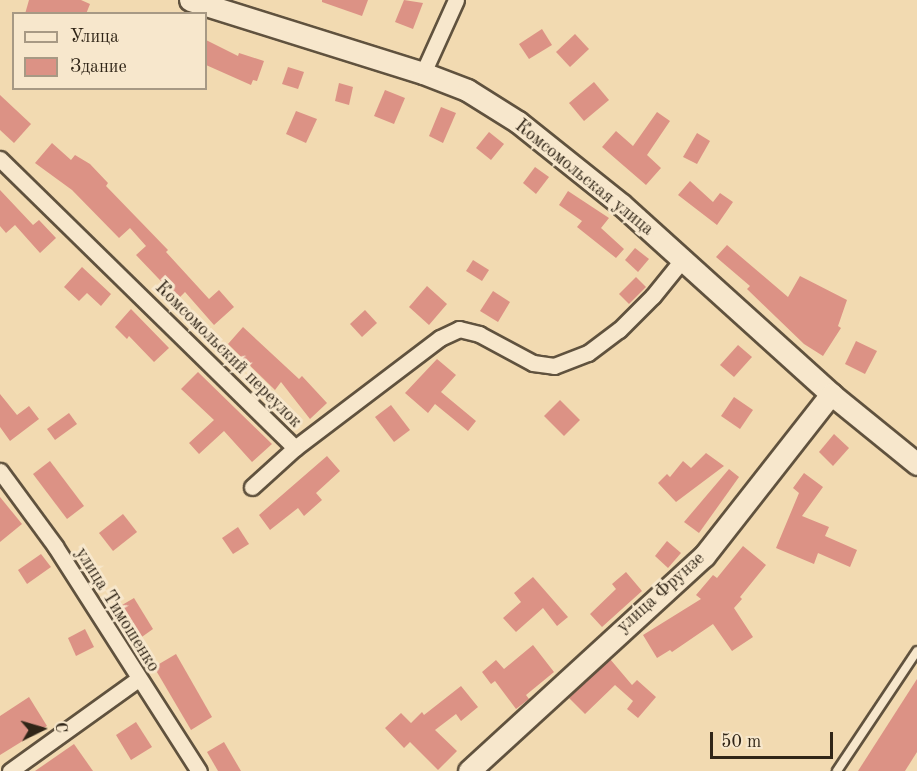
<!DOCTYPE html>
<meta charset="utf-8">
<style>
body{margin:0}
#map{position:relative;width:917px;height:771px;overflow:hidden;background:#f2dab1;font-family:"Old Standard TT",serif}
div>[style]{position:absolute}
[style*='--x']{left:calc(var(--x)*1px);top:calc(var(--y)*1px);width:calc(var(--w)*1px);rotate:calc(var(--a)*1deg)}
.building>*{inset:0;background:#dc9285}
.roads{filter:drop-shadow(2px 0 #60523e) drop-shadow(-2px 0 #60523e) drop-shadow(0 2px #60523e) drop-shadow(0 -2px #60523e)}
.lane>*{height:8px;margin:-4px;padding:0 4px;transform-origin:4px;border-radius:4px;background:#f7e7cc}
.street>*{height:15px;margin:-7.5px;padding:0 7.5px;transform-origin:7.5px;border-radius:7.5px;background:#f7e7cc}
.secondary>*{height:21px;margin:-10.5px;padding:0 10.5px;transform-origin:10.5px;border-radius:10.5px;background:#f7e7cc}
span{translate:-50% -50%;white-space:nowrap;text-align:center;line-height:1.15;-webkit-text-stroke:6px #f7e7cc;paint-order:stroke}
.street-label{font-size:18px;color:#302517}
.legend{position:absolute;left:12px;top:12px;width:195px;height:78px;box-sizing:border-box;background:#f7e7cc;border:2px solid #a79984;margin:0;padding:8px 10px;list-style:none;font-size:18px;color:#302517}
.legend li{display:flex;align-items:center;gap:12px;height:30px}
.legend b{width:30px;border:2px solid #a79984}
.north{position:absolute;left:12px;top:699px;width:60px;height:60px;-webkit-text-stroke:4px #f7e7cc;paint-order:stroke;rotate:85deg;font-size:16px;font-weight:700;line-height:24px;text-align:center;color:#302517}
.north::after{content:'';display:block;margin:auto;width:21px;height:27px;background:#302517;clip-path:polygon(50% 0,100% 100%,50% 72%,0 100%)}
.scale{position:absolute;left:710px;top:732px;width:123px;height:27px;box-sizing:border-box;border:3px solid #302517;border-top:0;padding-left:8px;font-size:18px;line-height:21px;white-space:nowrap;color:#302517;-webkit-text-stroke:4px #f7e7cc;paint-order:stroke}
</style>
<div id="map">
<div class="building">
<div style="clip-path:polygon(29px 0,81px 0,90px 4px,86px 14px,25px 14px)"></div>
<div style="clip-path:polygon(322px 0,368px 0,362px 16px,322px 2px)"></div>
<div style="clip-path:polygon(404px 0,423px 3px,413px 29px,395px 22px)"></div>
<div style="clip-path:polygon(542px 29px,552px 45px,529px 59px,519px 44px)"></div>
<div style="clip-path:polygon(575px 34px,589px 49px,570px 67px,556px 52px)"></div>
<div style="clip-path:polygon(206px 40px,238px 56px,239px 53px,264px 61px,257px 81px,253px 80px,251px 85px,206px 65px)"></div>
<div style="clip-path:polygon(288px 67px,304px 72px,298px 89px,282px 84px)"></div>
<div style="clip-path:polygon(594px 82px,609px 100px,584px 121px,569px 103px)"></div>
<div style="clip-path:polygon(339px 83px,353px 87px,349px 105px,335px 101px)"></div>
<div style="clip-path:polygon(385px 90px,405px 98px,394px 124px,374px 116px)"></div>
<div style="clip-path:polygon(0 95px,31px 124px,14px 143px,0 130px)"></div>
<div style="clip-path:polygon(441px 107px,456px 113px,443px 143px,429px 136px)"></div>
<div style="clip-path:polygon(296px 111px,317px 119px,306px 143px,286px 134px)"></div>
<div style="clip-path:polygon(657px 112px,670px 121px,647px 155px,661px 168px,646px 185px,602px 147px,616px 131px,633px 146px)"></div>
<div style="clip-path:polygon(489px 132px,504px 144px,491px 160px,476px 148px)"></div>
<div style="clip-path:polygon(697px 133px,710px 141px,697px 164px,683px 157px)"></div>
<div style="clip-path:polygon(52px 143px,71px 160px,75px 155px,90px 164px,108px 183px,106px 186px,168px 250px,166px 252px,209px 299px,219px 290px,234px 307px,214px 325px,185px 292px,178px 299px,136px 255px,146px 246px,130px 228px,119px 238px,72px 190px,35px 163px)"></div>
<div style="clip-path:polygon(535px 167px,549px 177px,536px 194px,523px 183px)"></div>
<div style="clip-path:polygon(690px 181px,713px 202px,720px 193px,733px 202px,717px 225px,678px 195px)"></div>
<div style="clip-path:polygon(0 190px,33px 225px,39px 220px,56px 238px,40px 253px,15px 225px,6px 233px,0 226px)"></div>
<div style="clip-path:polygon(568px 191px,609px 218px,601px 228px,624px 249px,616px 258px,577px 227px,582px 221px,559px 205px)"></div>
<div style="clip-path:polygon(727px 245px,788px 297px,800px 276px,847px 300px,838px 326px,841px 328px,823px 356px,804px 344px,747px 289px,750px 286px,716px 257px)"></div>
<div style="clip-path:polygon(635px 248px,649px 259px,638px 272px,625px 260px)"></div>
<div style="clip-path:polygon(473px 260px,489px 270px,482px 281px,466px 271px)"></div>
<div style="clip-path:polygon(82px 267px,111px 294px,101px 306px,87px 293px,79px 301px,64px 287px)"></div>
<div style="clip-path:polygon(636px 277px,646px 287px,629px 304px,619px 294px)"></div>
<div style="clip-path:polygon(427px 286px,447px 304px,429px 325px,409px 307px)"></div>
<div style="clip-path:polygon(493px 291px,510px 302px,498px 322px,480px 311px)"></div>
<div style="clip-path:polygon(131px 309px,169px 348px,154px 362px,129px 336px,127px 339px,115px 327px)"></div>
<div style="clip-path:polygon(365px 310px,377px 323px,362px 337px,350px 324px)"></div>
<div style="clip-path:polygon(243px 327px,299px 379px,302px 376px,327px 403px,310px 419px,281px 382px,275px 390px,228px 344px)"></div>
<div style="clip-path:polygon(856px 341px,877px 351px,865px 374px,845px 364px)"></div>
<div style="clip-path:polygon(738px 345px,752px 357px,734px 377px,720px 365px)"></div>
<div style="clip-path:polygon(437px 359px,456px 375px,441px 392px,476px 421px,468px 431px,435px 404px,428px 413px,405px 393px)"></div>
<div style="clip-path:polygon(198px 372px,272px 444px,252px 462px,224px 431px,199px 454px,189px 443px,214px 420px,181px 389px)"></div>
<div style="clip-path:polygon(0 394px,17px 415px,29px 406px,39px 419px,10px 441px,0 427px)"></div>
<div style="clip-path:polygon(734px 397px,753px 410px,740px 429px,721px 416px)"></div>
<div style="clip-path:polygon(560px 400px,580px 420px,564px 436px,544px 416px)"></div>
<div style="clip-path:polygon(391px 405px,410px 430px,394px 442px,375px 417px)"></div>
<div style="clip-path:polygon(69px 413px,77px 424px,55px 440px,47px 429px)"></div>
<div style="clip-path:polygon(834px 434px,849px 448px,833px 466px,819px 452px)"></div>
<div style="clip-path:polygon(706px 453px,724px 466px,676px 502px,658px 483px,667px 474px,670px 477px,683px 461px,691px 468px)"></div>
<div style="clip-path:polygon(327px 456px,340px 471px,316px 493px,322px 500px,304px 516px,298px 508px,270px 530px,259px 515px)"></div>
<div style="clip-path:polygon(50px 461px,84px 506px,67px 519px,33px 474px)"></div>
<div style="clip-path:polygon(729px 469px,739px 477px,699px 533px,684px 522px)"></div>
<div style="clip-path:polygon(804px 473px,823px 487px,802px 516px,829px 527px,825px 536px,857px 550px,850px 567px,818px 553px,814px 564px,776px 548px,799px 493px,793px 488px)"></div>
<div style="clip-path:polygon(0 497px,22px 524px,0 542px)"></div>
<div style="clip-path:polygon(123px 514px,137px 532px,113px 551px,99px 533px)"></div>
<div style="clip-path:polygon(238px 527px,249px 544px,233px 554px,222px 538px)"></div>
<div style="clip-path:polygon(667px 541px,681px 553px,668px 568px,655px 556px)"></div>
<div style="clip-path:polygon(743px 546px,766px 565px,740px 597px,742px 599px,734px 608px,753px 637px,732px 651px,713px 624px,672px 652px,670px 650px,657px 658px,643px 635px,701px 599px,696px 595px,713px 575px,717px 578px)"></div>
<div style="clip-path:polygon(41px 554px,51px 567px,27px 584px,18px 570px)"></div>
<div style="clip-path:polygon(626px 572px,642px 591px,602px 627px,590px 614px,616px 589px,612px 584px)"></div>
<div style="clip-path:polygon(533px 577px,568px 617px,557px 626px,543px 608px,516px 632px,503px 618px,521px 602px,514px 593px)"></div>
<div style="clip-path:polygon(134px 598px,153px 629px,139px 639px,117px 608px)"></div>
<div style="clip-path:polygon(85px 629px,94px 647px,76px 656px,68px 638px)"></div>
<div style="clip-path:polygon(533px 645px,554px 672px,526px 695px,529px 699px,516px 709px,495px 681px,491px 684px,482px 672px,496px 660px,504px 669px)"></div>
<div style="clip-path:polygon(176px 654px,212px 717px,191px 730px,154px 667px)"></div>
<div style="clip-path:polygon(610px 659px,632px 685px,637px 680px,656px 697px,638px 718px,627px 709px,633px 701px,615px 685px,585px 714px,569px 698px)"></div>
<div style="clip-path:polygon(917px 679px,917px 752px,905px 771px,858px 771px)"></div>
<div style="clip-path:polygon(461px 686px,478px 707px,461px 721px,456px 714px,435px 730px,457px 751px,438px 770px,410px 742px,404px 748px,385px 728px,401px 713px,411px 723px,422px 712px,424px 715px)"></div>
<div style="clip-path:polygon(29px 697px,47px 726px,0 755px,0 716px)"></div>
<div style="clip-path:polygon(136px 722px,152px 747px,131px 760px,116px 735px)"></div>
<div style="clip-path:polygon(224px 742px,241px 771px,218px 771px,207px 752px)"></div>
<div style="clip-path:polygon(74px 744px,93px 771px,35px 771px)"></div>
</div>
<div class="roads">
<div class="lane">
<div style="--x:837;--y:771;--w:144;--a:-56.3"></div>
</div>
<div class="street">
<div style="--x:423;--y:73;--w:80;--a:-65.7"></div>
<div style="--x:0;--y:159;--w:413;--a:44.4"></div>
<div style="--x:295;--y:448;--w:182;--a:-37.2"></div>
<div style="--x:440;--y:338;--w:21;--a:-25"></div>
<div style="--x:459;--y:329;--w:21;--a:14"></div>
<div style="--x:479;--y:334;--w:61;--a:28.2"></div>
<div style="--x:533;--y:363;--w:21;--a:8"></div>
<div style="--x:554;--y:366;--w:36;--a:-21"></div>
<div style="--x:588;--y:353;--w:39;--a:-37"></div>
<div style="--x:619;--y:330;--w:48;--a:-45"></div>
<div style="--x:653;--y:296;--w:46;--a:-51.1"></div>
<div style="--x:0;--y:471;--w:93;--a:53.7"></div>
<div style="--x:55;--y:546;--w:267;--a:57.4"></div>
<div style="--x:252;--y:487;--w:58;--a:-42.2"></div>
<div style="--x:10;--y:771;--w:158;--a:-35.7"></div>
</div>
<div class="secondary">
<div style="--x:190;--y:0;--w:244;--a:17.4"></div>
<div style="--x:423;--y:73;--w:47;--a:21.1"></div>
<div style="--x:467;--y:90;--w:60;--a:32.1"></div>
<div style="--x:518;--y:122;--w:133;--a:38.6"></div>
<div style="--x:622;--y:205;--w:282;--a:42.1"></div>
<div style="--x:831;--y:394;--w:111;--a:39.1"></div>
<div style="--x:469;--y:771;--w:319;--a:-42.5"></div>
<div style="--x:704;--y:556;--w:206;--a:-51.9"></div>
</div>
</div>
<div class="street-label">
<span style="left:584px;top:178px;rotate:39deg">Комсомольская улица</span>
<span style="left:228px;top:355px;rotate:45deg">Комсомольский переулок</span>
<span style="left:661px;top:593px;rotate:-42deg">улица Фрунзе</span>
<span style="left:117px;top:610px;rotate:58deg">улица Тимошенко</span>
</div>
<ul class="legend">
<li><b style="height:8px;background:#f7e7cc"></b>Улица</li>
<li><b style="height:16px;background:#dc9285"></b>Здание</li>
</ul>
<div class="north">С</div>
<div class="scale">50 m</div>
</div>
